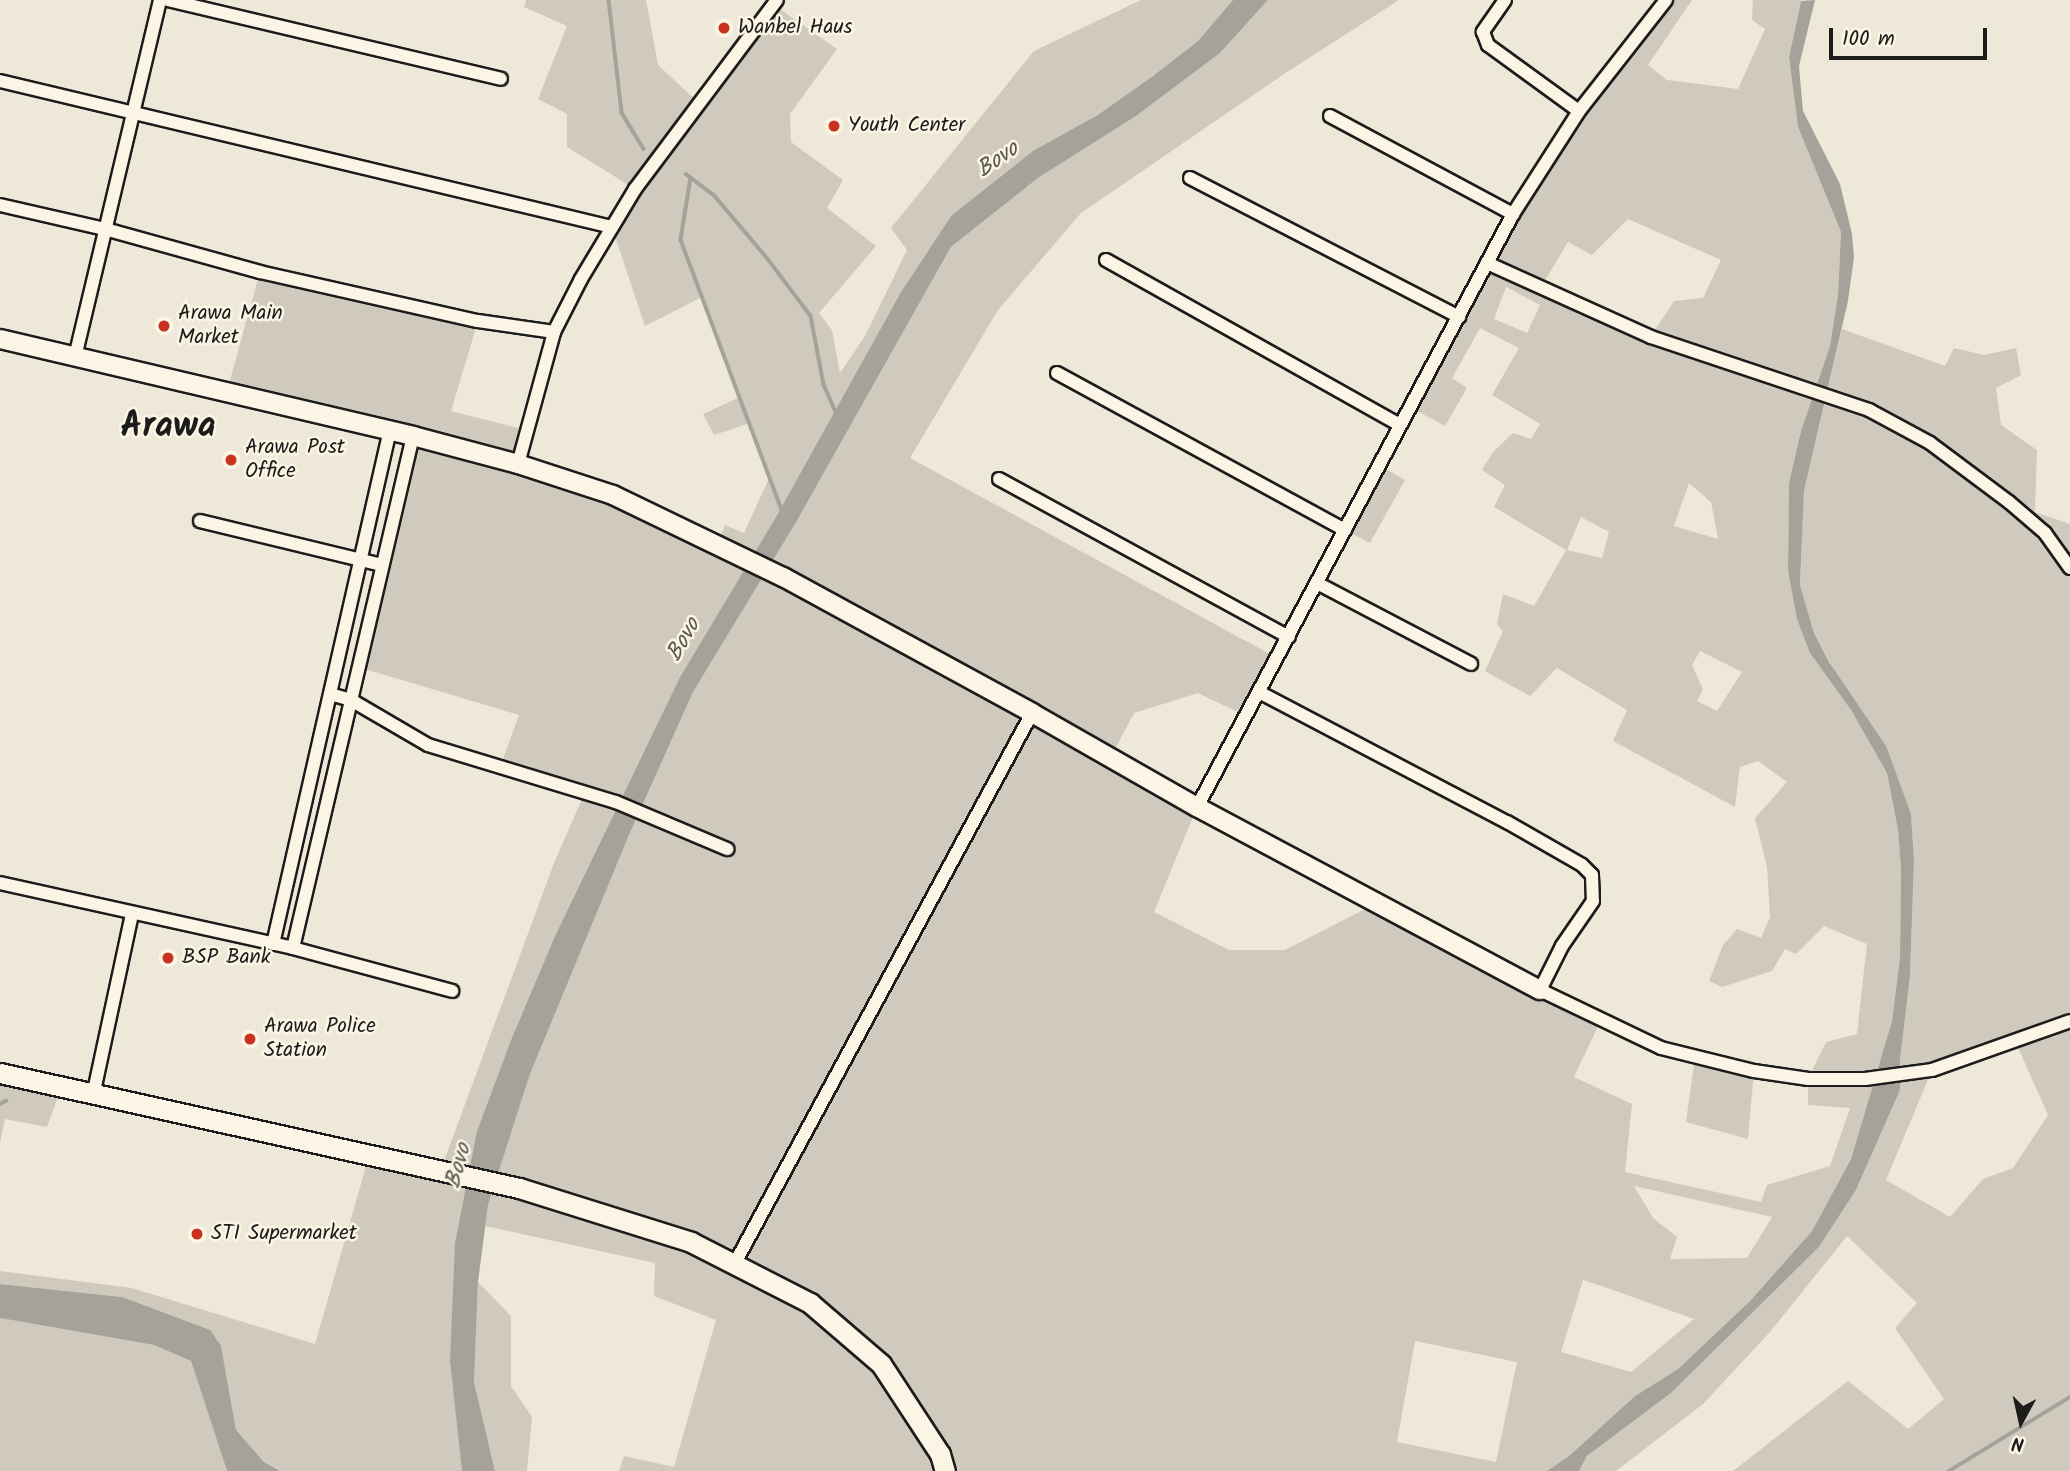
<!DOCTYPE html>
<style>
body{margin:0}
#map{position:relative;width:2070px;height:1471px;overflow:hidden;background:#eee8d9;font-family:Kalam,sans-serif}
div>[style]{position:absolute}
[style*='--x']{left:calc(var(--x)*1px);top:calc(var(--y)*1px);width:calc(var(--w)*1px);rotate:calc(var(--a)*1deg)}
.green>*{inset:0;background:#cfcabd}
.water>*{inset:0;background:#a7a299}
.stream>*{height:3.5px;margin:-1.75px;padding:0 1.75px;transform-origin:1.75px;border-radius:1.75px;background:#a7a299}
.roads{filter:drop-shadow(2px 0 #1c1c1c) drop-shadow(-2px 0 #1c1c1c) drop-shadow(0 2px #1c1c1c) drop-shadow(0 -2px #1c1c1c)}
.street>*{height:12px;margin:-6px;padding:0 6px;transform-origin:6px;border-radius:6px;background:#fcf5e5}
.secondary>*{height:18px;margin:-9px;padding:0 9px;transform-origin:9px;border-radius:9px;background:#fcf5e5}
.primary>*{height:19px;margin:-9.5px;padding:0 9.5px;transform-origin:9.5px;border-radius:9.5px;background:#fcf5e5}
.dots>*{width:19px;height:19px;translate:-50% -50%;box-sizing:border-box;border:4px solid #fcf5e5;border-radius:50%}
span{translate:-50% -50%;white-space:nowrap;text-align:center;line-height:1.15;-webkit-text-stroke:5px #fcf5e5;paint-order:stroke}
.poi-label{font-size:21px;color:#1c1c1c}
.left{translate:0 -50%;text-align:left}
.water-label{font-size:23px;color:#5b5854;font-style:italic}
.town-label{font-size:35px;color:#1c1c1c;font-weight:700}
.north{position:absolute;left:1986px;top:1387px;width:70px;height:70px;-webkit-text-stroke:5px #fcf5e5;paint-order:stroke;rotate:188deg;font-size:19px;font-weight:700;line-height:28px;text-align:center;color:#1c1c1c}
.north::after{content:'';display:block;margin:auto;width:24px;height:32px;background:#1c1c1c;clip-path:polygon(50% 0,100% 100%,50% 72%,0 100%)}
.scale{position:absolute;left:1829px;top:28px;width:158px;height:32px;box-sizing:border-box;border:4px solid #1c1c1c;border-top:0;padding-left:9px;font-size:21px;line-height:24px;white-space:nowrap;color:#1c1c1c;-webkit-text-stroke:5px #fcf5e5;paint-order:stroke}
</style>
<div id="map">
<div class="green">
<div style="clip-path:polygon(526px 0,646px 0,658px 65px,700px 104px,774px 5px,837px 49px,790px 114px,791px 142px,843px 180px,827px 208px,876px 246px,819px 313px,832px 330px,840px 373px,865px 336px,907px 250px,891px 228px,1034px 51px,1141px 0,1233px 0,1198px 41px,1153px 76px,951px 216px,901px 292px,776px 517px,680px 677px,555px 936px,511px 1040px,477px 1131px,462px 1471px,280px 1471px,264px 1462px,236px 1430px,221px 1346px,122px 1297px,0 1284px,0 1271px,132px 1288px,315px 1344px,369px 1156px,440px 1172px,554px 863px,585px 792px,500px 767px,519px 715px,358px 667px,413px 436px,227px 391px,260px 272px,478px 321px,451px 411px,526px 430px,518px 463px,717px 545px,725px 525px,744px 533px,770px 476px,750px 423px,714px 435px,703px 414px,740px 397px,702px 297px,645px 326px,612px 227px,635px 189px,567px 147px,567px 114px,538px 99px,567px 26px,524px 7px)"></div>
<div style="clip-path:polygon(evenodd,1268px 0,1399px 0,1284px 74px,1081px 213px,998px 310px,910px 458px,1277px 658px,1246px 716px,1198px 693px,1134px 713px,1110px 759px,1197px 807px,1154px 912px,1229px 950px,1285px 950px,1377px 903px,1601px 1020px,1574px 1077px,1632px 1104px,1625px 1172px,1761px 1202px,1767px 1185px,1830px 1166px,1850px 1108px,1808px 1105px,1808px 1079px,1826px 1042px,1857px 1034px,1867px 944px,1824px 926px,1796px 954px,1785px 949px,1772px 971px,1722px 987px,1709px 981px,1723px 945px,1737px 929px,1761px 938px,1770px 917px,1767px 867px,1755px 818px,1787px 782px,1758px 761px,1740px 767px,1735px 807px,1613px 741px,1627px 710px,1557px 668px,1530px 696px,1485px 671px,1503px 631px,1497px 624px,1503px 594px,1534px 606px,1566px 550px,1494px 507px,1505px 485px,1482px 470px,1493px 452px,1513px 433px,1531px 439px,1540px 424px,1492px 395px,1519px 348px,1480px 328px,1452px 378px,1467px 388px,1445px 426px,1410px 407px,1513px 214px,1666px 0,1692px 0,1648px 65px,1667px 80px,1738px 89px,1765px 29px,1752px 20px,1753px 0,1801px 0,1789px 57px,1798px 127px,1841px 232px,1838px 295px,1830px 346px,1801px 431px,1789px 483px,1788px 570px,1810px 653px,1851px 710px,1887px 773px,1898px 830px,1901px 870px,1900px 958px,1892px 1021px,1851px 1159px,1812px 1231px,1750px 1301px,1678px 1369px,1635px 1396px,1569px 1456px,1547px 1471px,619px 1471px,624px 1456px,674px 1467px,716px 1320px,654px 1296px,655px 1263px,485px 1226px,488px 1205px,530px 1074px,629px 835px,693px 692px,795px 524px,951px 247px,1038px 178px,1136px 116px,1220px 53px,1268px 0,1628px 219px,1721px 260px,1703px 298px,1674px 301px,1651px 336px,1541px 287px,1568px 242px,1592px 255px,1628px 219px,1268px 0,1506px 287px,1540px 305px,1527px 333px,1494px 319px,1506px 287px,1268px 0,1689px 483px,1711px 502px,1718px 539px,1674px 526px,1689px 483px,1268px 0,1581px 517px,1609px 532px,1602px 558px,1567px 550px,1581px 517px,1268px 0,1700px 651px,1742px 672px,1717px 711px,1697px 701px,1703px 689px,1692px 665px,1700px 651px,1268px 0,1634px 1186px,1772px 1217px,1747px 1258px,1670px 1259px,1677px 1237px,1653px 1218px,1634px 1186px,1268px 0,1583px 1280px,1616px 1291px,1694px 1319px,1631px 1372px,1561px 1352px,1583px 1280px,1268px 0,1415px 1341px,1517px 1362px,1496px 1462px,1397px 1442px,1415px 1341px)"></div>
<div style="clip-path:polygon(evenodd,1842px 329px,1945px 366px,1954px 348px,1984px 355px,2016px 348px,2021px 375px,1996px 388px,2001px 425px,2037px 450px,2035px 512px,2070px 524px,2070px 1471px,1733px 1471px,1848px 1381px,1908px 1429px,1944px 1399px,1895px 1328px,1917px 1303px,1847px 1236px,1770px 1332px,1703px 1404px,1616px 1471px,1579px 1471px,1587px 1456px,1671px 1393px,1819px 1247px,1856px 1190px,1900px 1090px,1900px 1060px,1910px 976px,1914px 860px,1911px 814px,1814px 633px,1800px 585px,1804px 491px,1842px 329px,2016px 1043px,2048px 1115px,2013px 1168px,1983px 1179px,1950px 1217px,1886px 1180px,1932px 1070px,2016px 1043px)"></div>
<div style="clip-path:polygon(1379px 465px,1405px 480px,1370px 543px,1345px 530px)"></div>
<div style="clip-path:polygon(1695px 1057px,1754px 1071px,1748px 1139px,1686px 1122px)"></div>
<div style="clip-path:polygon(0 1073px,61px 1089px,47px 1127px,5px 1119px,0 1143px)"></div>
<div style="clip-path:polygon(478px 1282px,511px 1316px,511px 1386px,532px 1417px,527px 1471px,495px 1471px,474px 1382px)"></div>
<div style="clip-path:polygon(0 1318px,154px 1345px,191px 1361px,227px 1471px,0 1471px)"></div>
</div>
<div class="water">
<div style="clip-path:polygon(1233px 0,1268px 0,1220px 53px,1136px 116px,1038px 178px,951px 247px,795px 524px,693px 692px,629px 835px,530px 1074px,488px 1205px,478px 1282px,474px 1382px,495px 1471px,462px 1471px,450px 1360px,455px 1243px,477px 1131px,511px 1040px,555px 936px,680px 677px,776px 517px,901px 292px,951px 216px,1033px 151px,1096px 116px,1153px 76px,1198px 41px)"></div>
<div style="clip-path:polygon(1815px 0,1799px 66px,1803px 111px,1840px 184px,1852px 234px,1854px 257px,1848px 301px,1804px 491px,1800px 585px,1814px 633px,1829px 662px,1886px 746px,1911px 814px,1914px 860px,1910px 976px,1900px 1060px,1900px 1090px,1856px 1190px,1819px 1247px,1671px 1393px,1587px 1456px,1579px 1471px,1547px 1471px,1569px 1456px,1635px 1396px,1678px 1369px,1750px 1301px,1812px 1231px,1851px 1159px,1892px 1021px,1900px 958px,1901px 870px,1898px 830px,1887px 773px,1851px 710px,1810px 653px,1797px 619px,1788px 570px,1789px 483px,1801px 431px,1830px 346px,1838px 295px,1841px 232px,1798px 127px,1789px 57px,1801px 1px)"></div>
<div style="clip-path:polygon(0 1284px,122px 1297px,210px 1330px,221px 1346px,236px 1430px,264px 1462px,280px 1471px,227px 1471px,191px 1361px,154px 1345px,0 1318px)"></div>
</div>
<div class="stream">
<div style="--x:609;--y:0;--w:114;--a:83.4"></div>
<div style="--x:622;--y:113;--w:42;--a:58.6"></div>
<div style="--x:686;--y:174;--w:35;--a:37"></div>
<div style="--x:714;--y:195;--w:84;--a:49.8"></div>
<div style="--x:768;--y:259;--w:71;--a:53"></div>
<div style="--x:811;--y:316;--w:70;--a:79.3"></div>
<div style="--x:824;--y:385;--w:32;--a:66"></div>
<div style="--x:691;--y:178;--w:63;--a:99.2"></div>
<div style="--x:681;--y:240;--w:288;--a:69.5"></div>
<div style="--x:0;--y:1104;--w:7;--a:-27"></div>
<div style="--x:1949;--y:1471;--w:142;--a:-31.4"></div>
</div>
<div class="roads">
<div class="street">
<div style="--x:168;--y:0;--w:342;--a:13.3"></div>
<div style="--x:1505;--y:0;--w:39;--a:125"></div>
<div style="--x:1483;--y:32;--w:14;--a:69"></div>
<div style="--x:1488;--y:45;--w:112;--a:36"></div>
<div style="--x:0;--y:81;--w:629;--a:13.42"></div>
<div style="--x:1330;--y:116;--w:208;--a:28.2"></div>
<div style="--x:1190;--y:178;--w:303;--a:27.3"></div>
<div style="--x:0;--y:205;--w:108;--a:12.9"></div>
<div style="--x:105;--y:229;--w:161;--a:15.5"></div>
<div style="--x:260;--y:272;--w:223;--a:12.7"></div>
<div style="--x:478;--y:321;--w:77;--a:8.2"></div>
<div style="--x:1106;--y:260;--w:337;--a:29.3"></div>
<div style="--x:1487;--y:263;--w:180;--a:24.3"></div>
<div style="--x:1651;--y:337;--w:230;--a:18.5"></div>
<div style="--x:1869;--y:410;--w:69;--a:28.4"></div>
<div style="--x:1930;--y:443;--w:99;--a:36.8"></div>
<div style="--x:2009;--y:502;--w:48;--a:40.7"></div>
<div style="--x:2045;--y:533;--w:43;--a:54.5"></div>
<div style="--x:75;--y:357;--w:367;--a:-76.6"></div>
<div style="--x:1057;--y:373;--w:328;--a:28.6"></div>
<div style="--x:518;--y:464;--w:137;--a:-74.7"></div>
<div style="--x:554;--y:332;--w:59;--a:-63"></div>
<div style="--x:581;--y:279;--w:105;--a:-59"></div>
<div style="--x:635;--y:189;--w:236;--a:-53.1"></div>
<div style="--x:999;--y:479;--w:330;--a:28.6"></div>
<div style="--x:200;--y:521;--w:187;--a:13.6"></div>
<div style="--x:1317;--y:583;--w:174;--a:27.7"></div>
<div style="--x:1259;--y:692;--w:280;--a:27.7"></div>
<div style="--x:1507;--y:822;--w:86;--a:29.8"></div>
<div style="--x:1582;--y:865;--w:14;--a:45"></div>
<div style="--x:1592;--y:875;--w:26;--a:88"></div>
<div style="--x:1593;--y:901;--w:55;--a:124.6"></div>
<div style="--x:1562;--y:946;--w:49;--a:116.6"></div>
<div style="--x:1540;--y:990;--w:134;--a:25.6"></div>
<div style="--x:1661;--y:1048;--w:96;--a:13.9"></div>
<div style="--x:1754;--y:1071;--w:55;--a:8.4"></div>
<div style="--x:1808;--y:1079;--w:57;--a:0"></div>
<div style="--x:1865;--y:1079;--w:68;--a:-7.7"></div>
<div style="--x:1932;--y:1070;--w:146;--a:-19.5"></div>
<div style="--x:330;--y:694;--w:22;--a:16"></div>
<div style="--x:351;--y:700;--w:89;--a:30.3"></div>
<div style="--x:428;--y:745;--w:196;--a:16.9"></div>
<div style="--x:616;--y:802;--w:121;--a:22.9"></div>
<div style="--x:1197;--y:807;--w:672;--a:-61.95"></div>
<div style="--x:1513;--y:214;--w:122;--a:-57.3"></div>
<div style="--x:1579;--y:111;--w:141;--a:-51.9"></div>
<div style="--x:0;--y:883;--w:300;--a:12.5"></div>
<div style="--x:293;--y:948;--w:165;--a:15.1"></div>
<div style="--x:273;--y:944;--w:527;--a:-77.18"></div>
<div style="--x:293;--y:948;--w:526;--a:-76.81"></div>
<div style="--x:93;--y:1096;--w:186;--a:-77.9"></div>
<div style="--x:735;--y:1263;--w:625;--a:-61.63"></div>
</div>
<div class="secondary">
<div style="--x:0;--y:339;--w:424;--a:13.2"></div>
<div style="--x:413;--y:436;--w:109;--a:14.9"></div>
<div style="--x:518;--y:464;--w:100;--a:18.1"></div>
<div style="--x:613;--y:495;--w:189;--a:25.8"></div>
<div style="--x:783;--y:577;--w:284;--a:28.6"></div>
<div style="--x:1032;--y:713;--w:190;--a:29.7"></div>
<div style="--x:1197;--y:807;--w:389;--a:28.1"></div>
</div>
<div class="primary">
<div style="--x:0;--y:1073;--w:532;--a:12.49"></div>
<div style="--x:519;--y:1188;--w:180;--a:17.4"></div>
<div style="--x:691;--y:1242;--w:134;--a:27.1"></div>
<div style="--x:810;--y:1303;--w:94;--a:40.7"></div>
<div style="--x:881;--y:1364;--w:108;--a:56.8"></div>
<div style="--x:940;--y:1454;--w:18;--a:74"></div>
</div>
</div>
<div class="dots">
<div style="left:724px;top:28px;background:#c8321e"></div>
<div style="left:834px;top:126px;background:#c8321e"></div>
<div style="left:164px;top:326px;background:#c8321e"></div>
<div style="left:231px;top:460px;background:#c8321e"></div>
<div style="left:168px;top:958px;background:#c8321e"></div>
<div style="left:250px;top:1039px;background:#c8321e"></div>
<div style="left:197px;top:1234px;background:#c8321e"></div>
</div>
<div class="poi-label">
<span class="left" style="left:738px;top:28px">Wanbel Haus</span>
<span class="left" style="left:848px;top:126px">Youth Center</span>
<span class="left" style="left:178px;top:326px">Arawa Main<br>Market</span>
<span class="left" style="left:245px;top:460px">Arawa Post<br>Office</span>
<span class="left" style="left:182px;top:958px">BSP Bank</span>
<span class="left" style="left:264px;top:1039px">Arawa Police<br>Station</span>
<span class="left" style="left:211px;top:1234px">STI Supermarket</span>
</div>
<div class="water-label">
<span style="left:998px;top:160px;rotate:-35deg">Bovo</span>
<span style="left:684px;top:640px;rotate:-61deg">Bovo</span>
<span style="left:459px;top:1166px;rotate:-75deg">Bovo</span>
</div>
<div class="town-label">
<span style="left:168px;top:427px">Arawa</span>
</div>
<div class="north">N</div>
<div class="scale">100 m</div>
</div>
